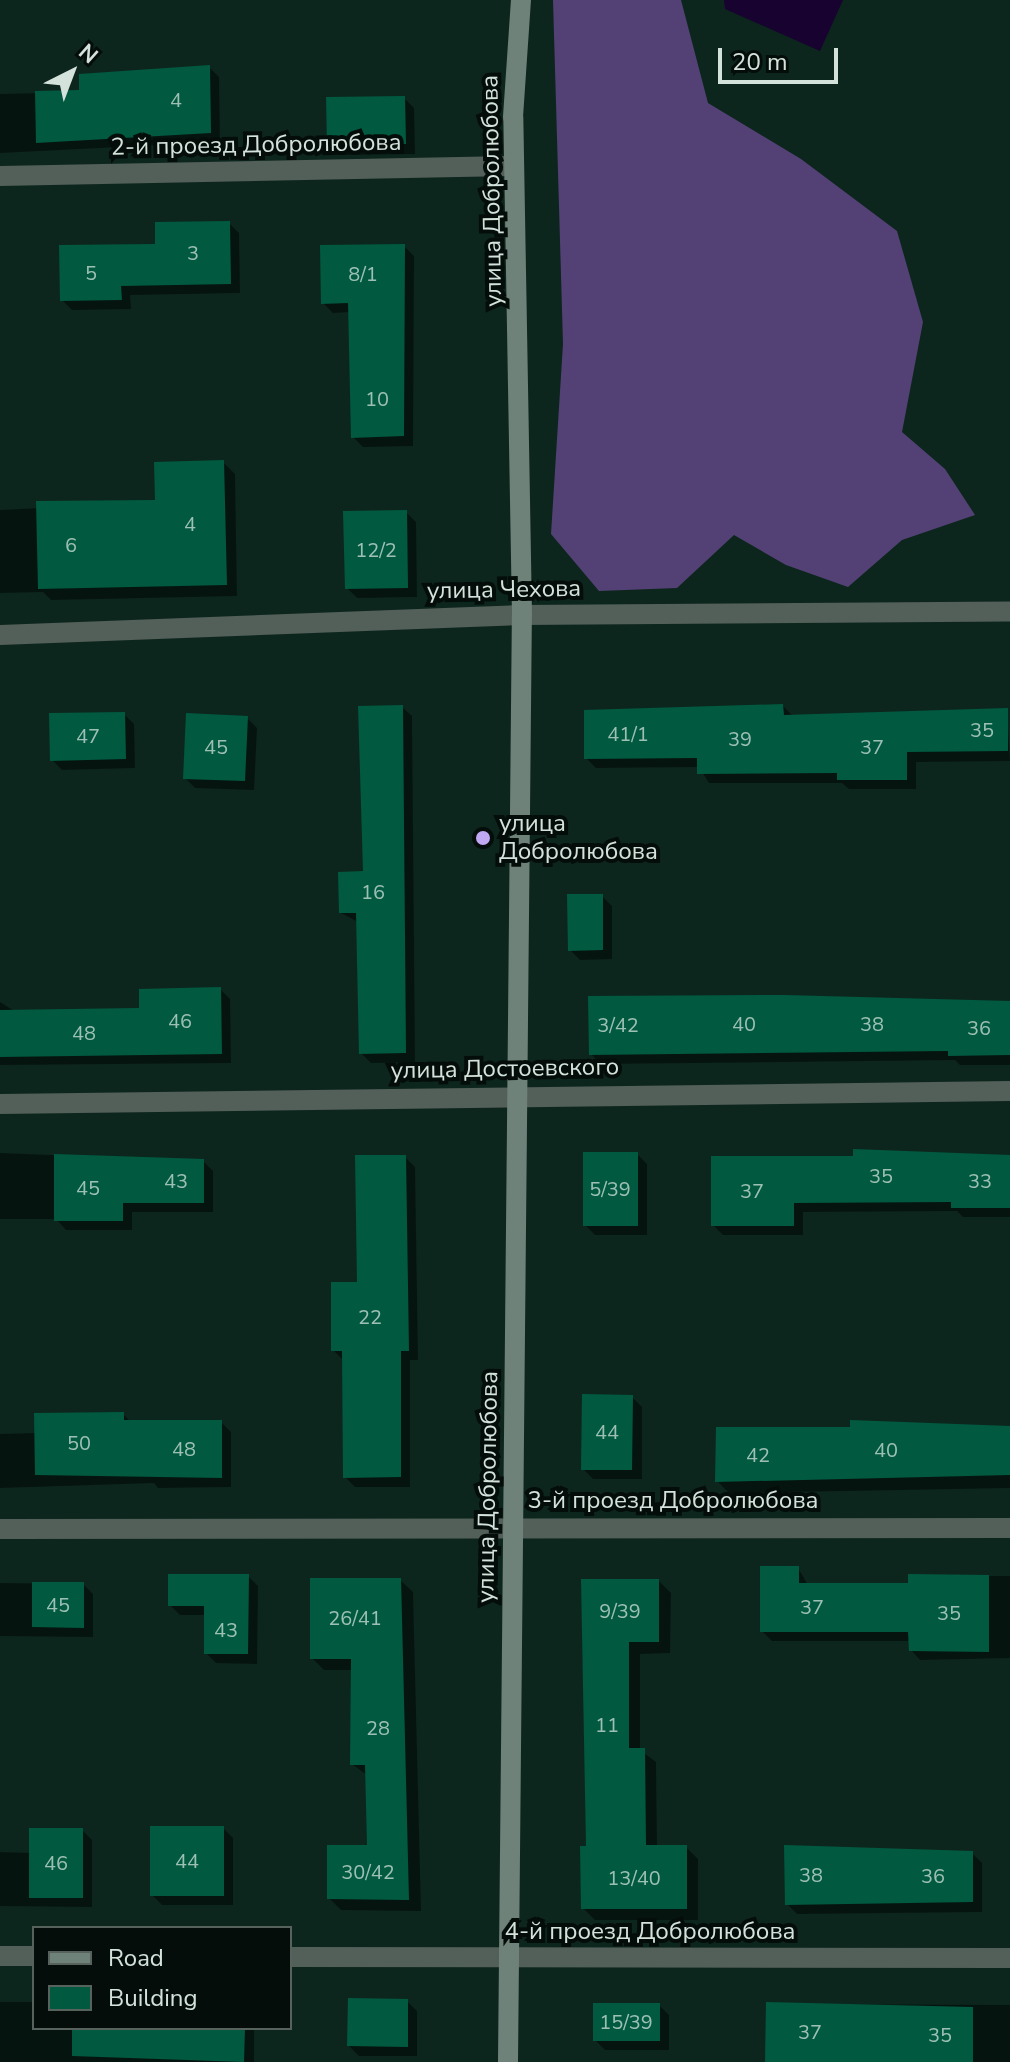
<!DOCTYPE html>
<meta charset="utf-8">
<style>
body{margin:0}
#map{position:relative;width:1010px;height:2062px;overflow:hidden;background:#0d261d;font-family:"Nunito Sans",sans-serif}
div>[style]{position:absolute}
[style*='--x']{left:calc(var(--x)*1px);top:calc(var(--y)*1px);width:calc(var(--w)*1px);rotate:calc(var(--a)*1deg)}
.forest>*{inset:0;background:#534175}
.water>*{inset:0;background:#170230}
.shadow>*{inset:0;background:#0007}
.building>*{inset:0;background:#015a40}
.street>*{height:20px;margin:-10px;padding:0 10px;transform-origin:10px;border-radius:10px;background:#535f59}
.secondary>*{height:20px;margin:-10px;padding:0 10px;transform-origin:10px;border-radius:10px;background:#6f8279}
.dots>*{width:22px;height:22px;translate:-50% -50%;box-sizing:border-box;border:4px solid #040d09;border-radius:50%}
span{translate:-50% -50%;white-space:nowrap;text-align:center;line-height:1.15;-webkit-text-stroke:8px #040d09;paint-order:stroke}
.number-label{font-size:20px;color:#9ec0b4}
.number-label span{-webkit-text-stroke-width:0}
.street-label{font-size:24px;color:#d3e2db}
.poi-label{font-size:24px;color:#d3e2db}
.left{translate:0 -50%;text-align:left}
.legend{position:absolute;left:32px;top:1926px;width:260px;height:104px;box-sizing:border-box;background:#040d09;border:2px solid #57625d;margin:0;padding:10px 14px;list-style:none;font-size:24px;color:#d3e2db}
.legend li{display:flex;align-items:center;gap:16px;height:40px}
.legend b{width:40px;border:2px solid #57625d}
.north{position:absolute;left:32px;top:32px;width:80px;height:80px;-webkit-text-stroke:6px #040d09;paint-order:stroke;rotate:42deg;font-size:22px;font-weight:700;line-height:32px;text-align:center;color:#d3e2db}
.north::after{content:'';display:block;margin:auto;width:28px;height:36px;background:#d3e2db;clip-path:polygon(50% 0,100% 100%,50% 72%,0 100%)}
.scale{position:absolute;left:718px;top:48px;width:120px;height:36px;box-sizing:border-box;border:4px solid #d3e2db;border-top:0;padding-left:10px;font-size:24px;line-height:28px;white-space:nowrap;color:#d3e2db;-webkit-text-stroke:6px #040d09;paint-order:stroke}
</style>
<div id="map">
<div class="forest">
<div style="clip-path:polygon(553px 0,681px 0,708px 103px,801px 159px,897px 231px,923px 322px,902px 432px,945px 469px,975px 515px,902px 540px,848px 587px,786px 565px,734px 535px,677px 588px,599px 591px,551px 534px,563px 344px)"></div>
</div>
<div class="water">
<div style="clip-path:polygon(724px 0,843px 0,820px 51px,725px 9px)"></div>
</div>
<div class="shadow">
<div style="clip-path:polygon(209px 67px,219px 77px,220px 142px,0 153px,0 94px,81px 92px)"></div>
<div style="clip-path:polygon(404px 98px,414px 108px,415px 154px,339px 155px,329px 145px)"></div>
<div style="clip-path:polygon(229px 223px,239px 233px,240px 293px,130px 295px,131px 309px,72px 310px,62px 300px,157px 246px)"></div>
<div style="clip-path:polygon(404px 246px,414px 256px,413px 446px,363px 447px,353px 437px,350px 312px,333px 313px,323px 303px)"></div>
<div style="clip-path:polygon(223px 462px,235px 474px,237px 596px,51px 600px,43px 592px,0 593px,0 510px,157px 502px)"></div>
<div style="clip-path:polygon(406px 512px,416px 522px,417px 597px,357px 598px,347px 588px)"></div>
<div style="clip-path:polygon(783px 706px,793px 716px,1007px 710px,1010px 761px,916px 762px,916px 789px,849px 789px,842px 783px,709px 783px,699px 767px,596px 768px,586px 758px)"></div>
<div style="clip-path:polygon(402px 707px,412px 716px,415px 1062px,371px 1063px,361px 1053px,358px 922px,341px 913px,365px 873px)"></div>
<div style="clip-path:polygon(124px 714px,134px 724px,135px 768px,62px 770px,52px 760px)"></div>
<div style="clip-path:polygon(247px 718px,257px 728px,254px 790px,195px 788px,185px 778px)"></div>
<div style="clip-path:polygon(602px 896px,612px 906px,612px 959px,580px 960px,570px 950px)"></div>
<div style="clip-path:polygon(220px 989px,230px 999px,231px 1063px,0 1065px,0 1002px,16px 1012px,141px 1010px)"></div>
<div style="clip-path:polygon(1010px 1002px,1010px 1065px,960px 1065px,955px 1060px,601px 1064px,591px 1054px)"></div>
<div style="clip-path:polygon(0 1153px,203px 1161px,213px 1171px,213px 1212px,132px 1212px,132px 1230px,66px 1230px,56px 1219px,0 1219px)"></div>
<div style="clip-path:polygon(637px 1154px,647px 1164px,647px 1235px,595px 1235px,585px 1225px)"></div>
<div style="clip-path:polygon(1010px 1156px,1010px 1217px,963px 1217px,957px 1211px,803px 1212px,803px 1235px,723px 1235px,713px 1225px,713px 1158px)"></div>
<div style="clip-path:polygon(405px 1157px,415px 1167px,418px 1360px,410px 1360px,410px 1487px,355px 1487px,345px 1477px,344px 1361px,333px 1350px)"></div>
<div style="clip-path:polygon(632px 1397px,642px 1407px,642px 1479px,593px 1479px,583px 1469px)"></div>
<div style="clip-path:polygon(123px 1414px,131px 1422px,221px 1422px,231px 1432px,231px 1487px,158px 1488px,154px 1483px,0 1488px,0 1434px,36px 1433px)"></div>
<div style="clip-path:polygon(1010px 1427px,1010px 1488px,729px 1493px,717px 1481px)"></div>
<div style="clip-path:polygon(798px 1568px,808px 1585px,910px 1585px,910px 1576px,1010px 1576px,1010px 1658px,920px 1660px,911px 1650px,910px 1641px,772px 1641px,762px 1631px)"></div>
<div style="clip-path:polygon(248px 1576px,258px 1586px,257px 1664px,216px 1663px,206px 1653px,206px 1615px,180px 1615px,170px 1605px)"></div>
<div style="clip-path:polygon(400px 1580px,413px 1592px,421px 1911px,341px 1910px,329px 1898px,369px 1847px,368px 1776px,352px 1764px,353px 1670px,324px 1670px,312px 1658px)"></div>
<div style="clip-path:polygon(583px 1581px,659px 1581px,671px 1593px,670px 1653px,640px 1654px,640px 1750px,656px 1762px,657px 1847px,686px 1847px,698px 1859px,698px 1920px,595px 1920px,583px 1908px,588px 1848px)"></div>
<div style="clip-path:polygon(0 1583px,83px 1584px,93px 1594px,93px 1637px,0 1636px)"></div>
<div style="clip-path:polygon(223px 1828px,233px 1838px,233px 1905px,162px 1905px,152px 1895px)"></div>
<div style="clip-path:polygon(82px 1830px,92px 1840px,92px 1907px,0 1906px,0 1852px,31px 1853px)"></div>
<div style="clip-path:polygon(972px 1853px,982px 1863px,982px 1912px,797px 1914px,787px 1904px)"></div>
<div style="clip-path:polygon(407px 2001px,417px 2011px,417px 2056px,359px 2056px,349px 2046px)"></div>
<div style="clip-path:polygon(0 2002px,34px 2002px,34px 2028px,254px 2028px,254px 2062px,0 2062px)"></div>
<div style="clip-path:polygon(768px 2004px,1010px 2005px,1010px 2062px,767px 2062px)"></div>
<div style="clip-path:polygon(659px 2005px,669px 2015px,669px 2050px,605px 2050px,595px 2040px)"></div>
</div>
<div class="building">
<div style="clip-path:polygon(210px 65px,211px 133px,36px 143px,35px 91px,79px 90px,79px 74px)"></div>
<div style="clip-path:polygon(405px 96px,406px 144px,327px 146px,326px 97px)"></div>
<div style="clip-path:polygon(230px 221px,231px 284px,121px 286px,122px 300px,60px 301px,59px 245px,155px 244px,155px 222px)"></div>
<div style="clip-path:polygon(405px 244px,404px 436px,351px 438px,348px 303px,321px 304px,320px 245px)"></div>
<div style="clip-path:polygon(224px 460px,227px 585px,38px 589px,36px 501px,155px 500px,154px 462px)"></div>
<div style="clip-path:polygon(407px 510px,408px 588px,345px 589px,343px 511px)"></div>
<div style="clip-path:polygon(783px 704px,784px 715px,1008px 708px,1008px 751px,907px 752px,907px 780px,837px 780px,837px 773px,697px 774px,697px 758px,584px 759px,584px 710px)"></div>
<div style="clip-path:polygon(403px 705px,406px 1053px,359px 1054px,356px 913px,339px 913px,338px 872px,363px 871px,358px 706px)"></div>
<div style="clip-path:polygon(125px 712px,126px 759px,50px 761px,49px 713px)"></div>
<div style="clip-path:polygon(186px 713px,248px 716px,245px 781px,183px 779px)"></div>
<div style="clip-path:polygon(567px 894px,603px 894px,603px 950px,568px 951px)"></div>
<div style="clip-path:polygon(221px 987px,222px 1054px,0 1057px,0 1010px,139px 1008px,139px 989px)"></div>
<div style="clip-path:polygon(784px 995px,1010px 1001px,1010px 1055px,948px 1056px,948px 1051px,589px 1055px,588px 996px)"></div>
<div style="clip-path:polygon(853px 1149px,1010px 1155px,1010px 1208px,951px 1208px,951px 1202px,794px 1203px,794px 1226px,711px 1226px,711px 1156px,853px 1156px)"></div>
<div style="clip-path:polygon(583px 1152px,638px 1152px,638px 1226px,583px 1226px)"></div>
<div style="clip-path:polygon(54px 1154px,204px 1159px,204px 1203px,123px 1203px,123px 1221px,54px 1221px)"></div>
<div style="clip-path:polygon(355px 1155px,406px 1155px,409px 1351px,401px 1351px,401px 1477px,343px 1478px,342px 1351px,331px 1351px,331px 1282px,357px 1282px)"></div>
<div style="clip-path:polygon(582px 1394px,633px 1395px,632px 1470px,581px 1470px)"></div>
<div style="clip-path:polygon(124px 1412px,124px 1420px,222px 1420px,222px 1478px,35px 1475px,34px 1413px)"></div>
<div style="clip-path:polygon(850px 1420px,1010px 1426px,1010px 1475px,715px 1482px,716px 1427px,850px 1427px)"></div>
<div style="clip-path:polygon(760px 1566px,799px 1566px,799px 1583px,908px 1583px,908px 1574px,989px 1575px,989px 1652px,909px 1651px,908px 1632px,760px 1632px)"></div>
<div style="clip-path:polygon(168px 1574px,249px 1574px,248px 1654px,204px 1654px,204px 1606px,168px 1606px)"></div>
<div style="clip-path:polygon(310px 1578px,401px 1578px,409px 1900px,327px 1899px,327px 1845px,367px 1845px,365px 1765px,350px 1765px,351px 1659px,310px 1659px)"></div>
<div style="clip-path:polygon(581px 1579px,659px 1579px,659px 1642px,629px 1642px,629px 1748px,645px 1748px,646px 1845px,687px 1845px,687px 1909px,581px 1909px,580px 1846px,586px 1846px)"></div>
<div style="clip-path:polygon(32px 1582px,84px 1582px,84px 1628px,32px 1627px)"></div>
<div style="clip-path:polygon(150px 1826px,224px 1826px,224px 1896px,150px 1896px)"></div>
<div style="clip-path:polygon(29px 1828px,83px 1828px,83px 1898px,29px 1898px)"></div>
<div style="clip-path:polygon(784px 1845px,973px 1851px,973px 1902px,785px 1905px)"></div>
<div style="clip-path:polygon(348px 1998px,408px 1999px,408px 2047px,347px 2046px)"></div>
<div style="clip-path:polygon(766px 2002px,973px 2007px,973px 2062px,765px 2062px)"></div>
<div style="clip-path:polygon(593px 2003px,660px 2003px,660px 2041px,593px 2041px)"></div>
<div style="clip-path:polygon(72px 2028px,245px 2028px,244px 2062px,72px 2056px)"></div>
</div>
<div class="street">
<div style="--x:0;--y:176;--w:514;--a:-1.11"></div>
<div style="--x:0;--y:635;--w:522;--a:-2.19"></div>
<div style="--x:522;--y:615;--w:488;--a:-0.4"></div>
<div style="--x:0;--y:1104;--w:1010;--a:-0.74"></div>
<div style="--x:0;--y:1529;--w:1010;--a:-0.06"></div>
<div style="--x:0;--y:1956;--w:34;--a:0"></div>
<div style="--x:290;--y:1957;--w:720;--a:0.08"></div>
</div>
<div class="secondary">
<div style="--x:508;--y:2062;--w:1447;--a:-89.45"></div>
<div style="--x:522;--y:615;--w:498;--a:-91"></div>
<div style="--x:513;--y:117;--w:117;--a:-86.1"></div>
</div>
<div class="dots">
<div style="left:483px;top:838px;background:#c0a8f3"></div>
</div>
<div class="number-label">
<span style="left:176px;top:100px">4</span>
<span style="left:193px;top:253px">3</span>
<span style="left:91px;top:273px">5</span>
<span style="left:363px;top:274px">8/1</span>
<span style="left:377px;top:399px">10</span>
<span style="left:190px;top:524px">4</span>
<span style="left:71px;top:545px">6</span>
<span style="left:376px;top:550px">12/2</span>
<span style="left:982px;top:730px">35</span>
<span style="left:628px;top:734px">41/1</span>
<span style="left:88px;top:736px">47</span>
<span style="left:740px;top:739px">39</span>
<span style="left:216px;top:747px">45</span>
<span style="left:872px;top:747px">37</span>
<span style="left:373px;top:892px">16</span>
<span style="left:180px;top:1021px">46</span>
<span style="left:744px;top:1024px">40</span>
<span style="left:872px;top:1024px">38</span>
<span style="left:618px;top:1025px">3/42</span>
<span style="left:979px;top:1028px">36</span>
<span style="left:84px;top:1033px">48</span>
<span style="left:881px;top:1176px">35</span>
<span style="left:176px;top:1181px">43</span>
<span style="left:980px;top:1181px">33</span>
<span style="left:88px;top:1188px">45</span>
<span style="left:610px;top:1189px">5/39</span>
<span style="left:752px;top:1191px">37</span>
<span style="left:370px;top:1317px">22</span>
<span style="left:607px;top:1432px">44</span>
<span style="left:79px;top:1443px">50</span>
<span style="left:184px;top:1449px">48</span>
<span style="left:886px;top:1450px">40</span>
<span style="left:758px;top:1455px">42</span>
<span style="left:58px;top:1605px">45</span>
<span style="left:812px;top:1607px">37</span>
<span style="left:620px;top:1611px">9/39</span>
<span style="left:949px;top:1613px">35</span>
<span style="left:355px;top:1618px">26/41</span>
<span style="left:226px;top:1630px">43</span>
<span style="left:607px;top:1725px">11</span>
<span style="left:378px;top:1728px">28</span>
<span style="left:187px;top:1861px">44</span>
<span style="left:56px;top:1863px">46</span>
<span style="left:368px;top:1872px">30/42</span>
<span style="left:811px;top:1875px">38</span>
<span style="left:933px;top:1876px">36</span>
<span style="left:634px;top:1878px">13/40</span>
<span style="left:626px;top:2022px">15/39</span>
<span style="left:810px;top:2032px">37</span>
<span style="left:940px;top:2035px">35</span>
</div>
<div class="street-label">
<span style="left:256px;top:145px;rotate:-1deg">2-й проезд Добролюбова</span>
<span style="left:492px;top:191px;rotate:-91deg">улица Добролюбова</span>
<span style="left:504px;top:590px;rotate:-1deg">улица Чехова</span>
<span style="left:505px;top:1069px;rotate:-1deg">улица Достоевского</span>
<span style="left:488px;top:1487px;rotate:-89deg">улица Добролюбова</span>
<span style="left:673px;top:1501px">3-й проезд Добролюбова</span>
<span style="left:650px;top:1932px">4-й проезд Добролюбова</span>
</div>
<div class="poi-label">
<span class="left" style="left:499px;top:838px">улица<br>Добролюбова</span>
</div>
<ul class="legend">
<li><b style="height:10px;background:#6f8279"></b>Road</li>
<li><b style="height:22px;background:#015a40"></b>Building</li>
</ul>
<div class="north">N</div>
<div class="scale">20 m</div>
</div>
